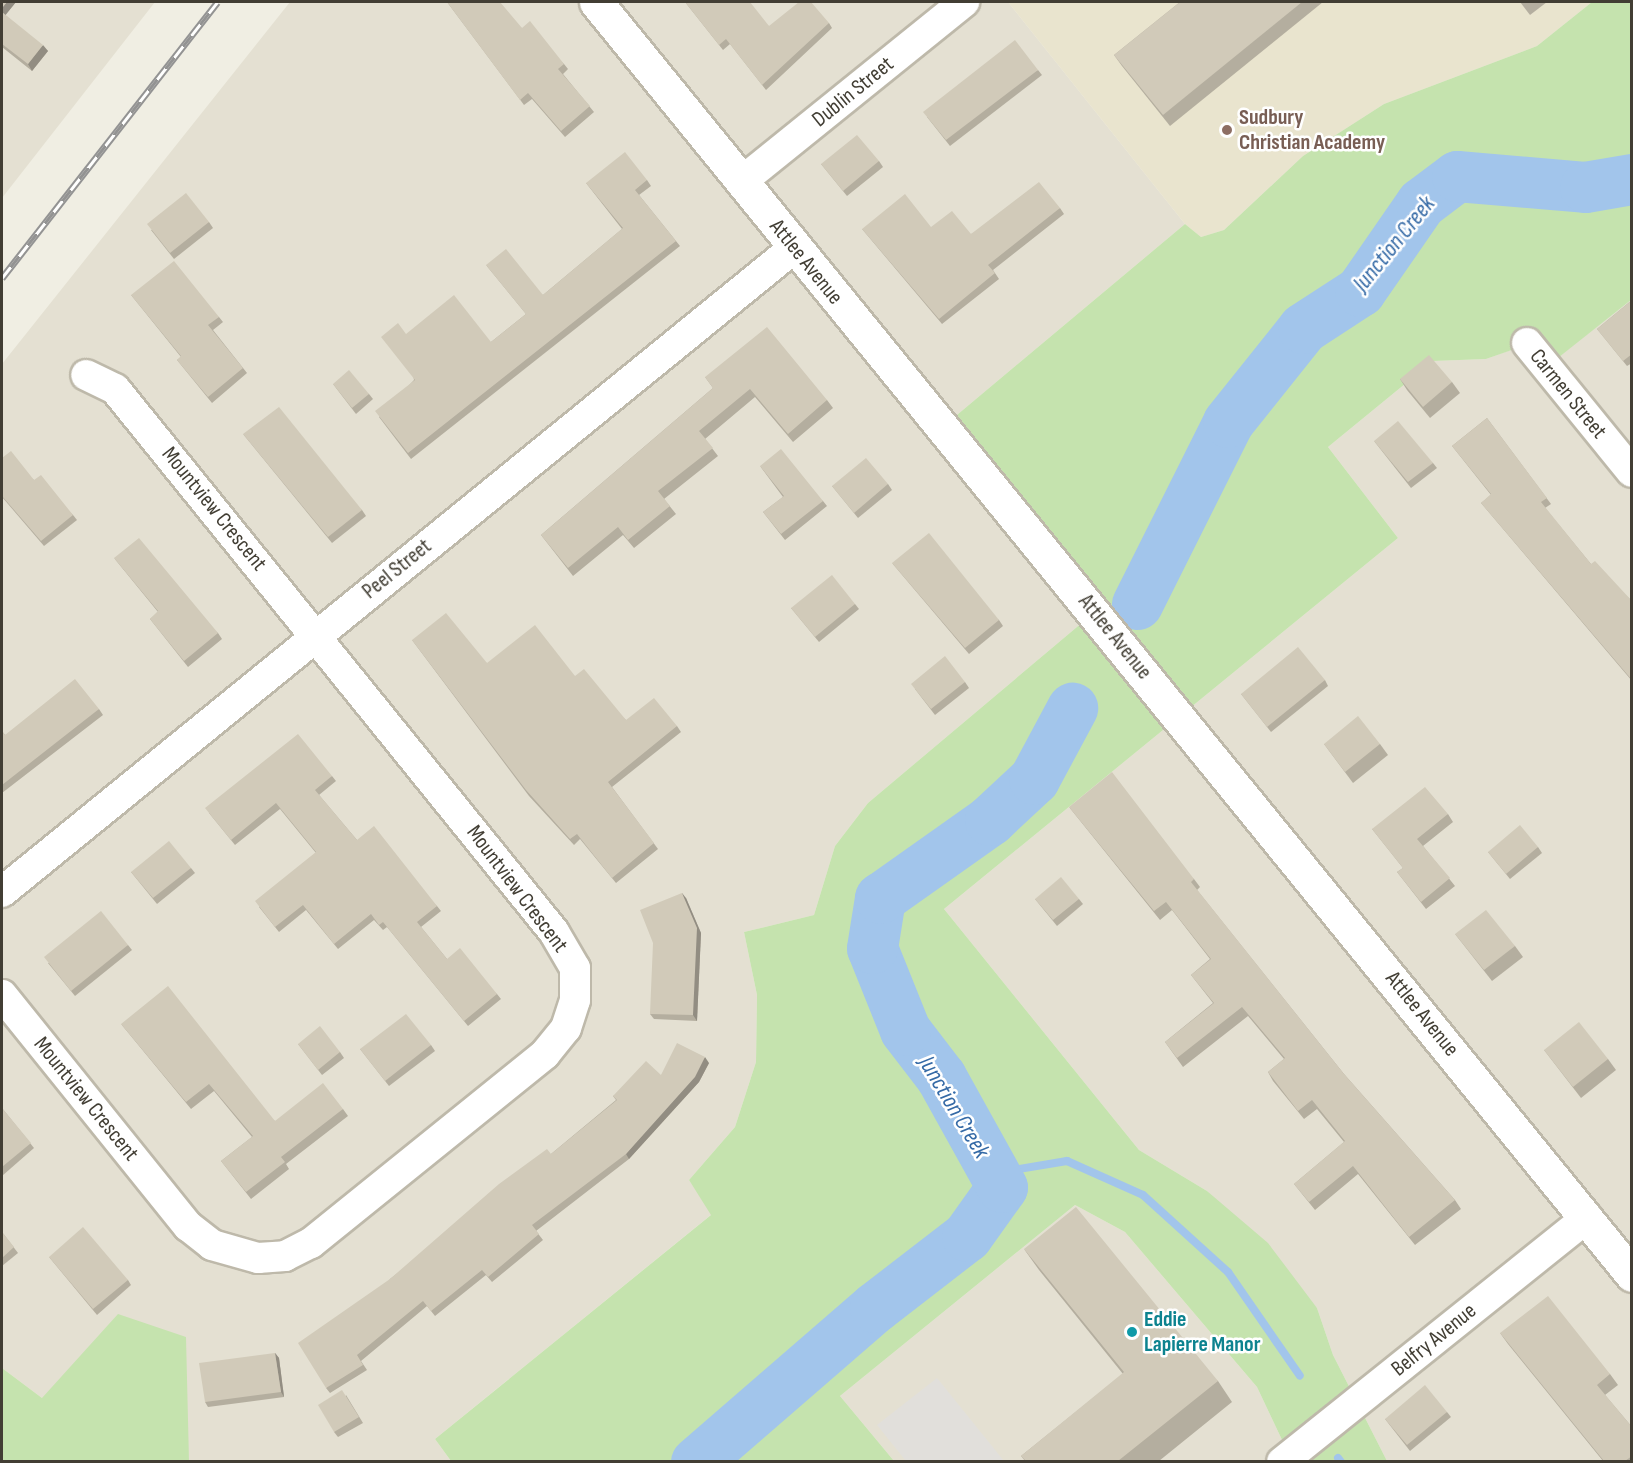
<!DOCTYPE html>
<style>
body{margin:0}
#map{position:relative;width:1633px;height:1463px;overflow:hidden;background:#f0eee3;font-family:"Sofia Sans Condensed",sans-serif}
div>[style]{position:absolute}
[style*='--x']{left:calc(var(--x)*1px);top:calc(var(--y)*1px);width:calc(var(--w)*1px);rotate:calc(var(--a)*1deg)}
.residential>*{inset:0;background:#e4e0d2}
.education>*{inset:0;background:#e9e4ce}
.green>*{inset:0;background:#c5e3ae}
.parking>*{inset:0;background:#e1dfdb}
.stream>*{height:8px;margin:-4px;padding:0 4px;transform-origin:4px;border-radius:4px;background:#a2c5eb}
.river>*{height:51px;margin:-25.5px;padding:0 25.5px;transform-origin:25.5px;border-radius:25.5px;background:#a2c5eb}
.roads{filter:drop-shadow(2px 0 #beb9aa) drop-shadow(-2px 0 #beb9aa) drop-shadow(0 2px #beb9aa) drop-shadow(0 -2px #beb9aa)}
.minor>*{height:30px;margin:-15px;padding:0 15px;transform-origin:15px;border-radius:15px;background:#fff}
.tertiary>*{height:33px;margin:-16.5px;padding:0 16.5px;transform-origin:16.5px;border-radius:16.5px;background:#fff}
.rail>*{height:7px;margin-top:-3.5px;transform-origin:0;background:repeating-linear-gradient(90deg,#fff 0 14px,#939393 0 28px);box-sizing:border-box;border-block:2px solid #939393}
.wall>*{inset:0;background:#b4ae9f}
.shaded-wall>*{inset:0;background:#928d82}
.building>*{inset:0;background:#d1cab9}
.dots>*{width:16px;height:16px;translate:-50% -50%;box-sizing:border-box;border:3px solid #fff;border-radius:50%}
span{translate:-50% -50%;white-space:nowrap;text-align:center;line-height:1.15;-webkit-text-stroke:5px #fff;paint-order:stroke}
.street-label{font-size:22px;color:#423e34}
.education-label{font-size:22px;color:#785e54;font-weight:700}
.left{translate:0 -50%;text-align:left}
.culture-label{font-size:22px;color:#0d838f;font-weight:700}
.water-label{font-size:24px;color:#356aa6;font-style:italic}
.frame{position:absolute;inset:0;border:3px solid #423e34;pointer-events:none}
</style>
<div id="map">
<div class="residential">
<div style="clip-path:polygon(2px 2px,155px 2px,2px 198px)"></div>
<div style="clip-path:polygon(290px 2px,1008px 2px,1185px 224px,945px 425px,1096px 611px,868px 803px,835px 846px,814px 915px,744px 932px,757px 995px,756px 1062px,735px 1127px,689px 1180px,712px 1214px,435px 1439px,451px 1461px,189px 1461px,185px 1427px,42px 1398px,2px 1368px,2px 364px)"></div>
<div style="clip-path:polygon(1631px 300px,1631px 1461px,1387px 1461px,1333px 1355px,1317px 1308px,1207px 1191px,1139px 1150px,944px 909px,1398px 538px,1328px 447px,1433px 361px,1486px 359px,1530px 343px,1549px 364px)"></div>
<div style="clip-path:polygon(1075px 1205px,1125px 1232px,1257px 1387px,1292px 1461px,894px 1461px,840px 1396px)"></div>
</div>
<div class="education">
<div style="clip-path:polygon(1008px 2px,1592px 2px,1537px 46px,1384px 104px,1303px 156px,1224px 230px,1201px 237px,1185px 224px)"></div>
</div>
<div class="green">
<div style="clip-path:polygon(1592px 2px,1631px 2px,1631px 300px,1549px 365px,1529px 344px,1486px 359px,1433px 361px,1328px 447px,1398px 538px,944px 909px,1139px 1150px,1207px 1191px,1268px 1243px,1317px 1308px,1333px 1355px,1387px 1461px,1292px 1461px,1257px 1387px,1125px 1232px,1075px 1205px,840px 1396px,894px 1461px,451px 1461px,435px 1439px,711px 1215px,689px 1180px,735px 1127px,756px 1062px,757px 995px,744px 932px,814px 915px,835px 846px,868px 803px,1096px 611px,945px 425px,1185px 224px,1201px 237px,1224px 230px,1303px 156px,1384px 104px,1537px 46px)"></div>
<div style="clip-path:polygon(118px 1314px,186px 1337px,189px 1461px,2px 1461px,2px 1368px,42px 1398px)"></div>
</div>
<div class="parking">
<div style="clip-path:polygon(937px 1378px,1004px 1461px,906px 1461px,877px 1425px)"></div>
</div>
<div class="stream">
<div style="--x:995;--y:1173;--w:73;--a:-9.5"></div>
<div style="--x:1067;--y:1161;--w:83;--a:24.1"></div>
<div style="--x:1143;--y:1195;--w:115;--a:42.2"></div>
<div style="--x:1228;--y:1272;--w:126;--a:55.3"></div>
<div style="--x:1338;--y:1458;--w:5;--a:53"></div>
</div>
<div class="river">
<div style="--x:1137;--y:604;--w:203;--a:-63.4"></div>
<div style="--x:1228;--y:422;--w:120;--a:-51.4"></div>
<div style="--x:1303;--y:328;--w:68;--a:-33"></div>
<div style="--x:1360;--y:291;--w:107;--a:-55.3"></div>
<div style="--x:1421;--y:203;--w:45;--a:-36.9"></div>
<div style="--x:1457;--y:176;--w:128;--a:4.9"></div>
<div style="--x:1585;--y:187;--w:48;--a:-9.7"></div>
<div style="--x:696;--y:1462;--w:237;--a:-40.9"></div>
<div style="--x:875;--y:1307;--w:116;--a:-37.7"></div>
<div style="--x:967;--y:1236;--w:60;--a:-54.5"></div>
<div style="--x:1002;--y:1187;--w:126;--a:-119"></div>
<div style="--x:941;--y:1077;--w:59;--a:-127.5"></div>
<div style="--x:905;--y:1030;--w:88;--a:-111.9"></div>
<div style="--x:872;--y:948;--w:51;--a:-80.9"></div>
<div style="--x:880;--y:898;--w:135;--a:-35.3"></div>
<div style="--x:990;--y:820;--w:60;--a:-43"></div>
<div style="--x:1034;--y:779;--w:81;--a:-61.8"></div>
</div>
<div class="roads">
<div class="minor">
<div style="--x:741;--y:182;--w:287;--a:-38.9"></div>
<div style="--x:1527;--y:343;--w:166;--a:50.9"></div>
<div style="--x:2;--y:892;--w:1021;--a:-39.12"></div>
<div style="--x:2;--y:995;--w:297;--a:51.2"></div>
<div style="--x:188;--y:1226;--w:31;--a:38"></div>
<div style="--x:212;--y:1245;--w:48;--a:15.8"></div>
<div style="--x:258;--y:1258;--w:27;--a:-4"></div>
<div style="--x:285;--y:1256;--w:29;--a:-27"></div>
<div style="--x:311;--y:1243;--w:301;--a:-38.9"></div>
<div style="--x:545;--y:1054;--w:33;--a:-51"></div>
<div style="--x:566;--y:1028;--w:29;--a:-72"></div>
<div style="--x:575;--y:1000;--w:32;--a:-90"></div>
<div style="--x:575;--y:968;--w:42;--a:-120.3"></div>
<div style="--x:554;--y:932;--w:698;--a:-128.95"></div>
<div style="--x:115;--y:389;--w:32;--a:-154"></div>
<div style="--x:1282;--y:1462;--w:391;--a:-38.7"></div>
</div>
<div class="tertiary">
<div style="--x:596;--y:2;--w:1641;--a:50.86"></div>
</div>
</div>
<div class="rail">
<div style="--x:2;--y:278;--w:350;--a:-52"></div>
</div>
<div class="wall">
<div style="clip-path:polygon(2px 2px,16px 2px,5px 15px,48px 51px,32px 71px,2px 47px)"></div>
<div style="clip-path:polygon(447px 2px,522px 28px,564px 64px,568px 69px,563px 74px,594px 112px,565px 137px,532px 99px,524px 105px)"></div>
<div style="clip-path:polygon(685px 2px,769px 26px,829px 23px,832px 28px,766px 90px,730px 44px,723px 50px)"></div>
<div style="clip-path:polygon(1180px 2px,1323px 2px,1170px 126px,1122px 66px,1114px 55px)"></div>
<div style="clip-path:polygon(1520px 2px,1547px 2px,1530px 15px)"></div>
<div style="clip-path:polygon(1038px 70px,1042px 75px,950px 146px,927px 117px)"></div>
<div style="clip-path:polygon(879px 161px,883px 167px,847px 196px,821px 164px)"></div>
<div style="clip-path:polygon(647px 180px,651px 186px,639px 195px,680px 246px,411px 459px,379px 417px,414px 380px,406px 334px,491px 342px,526px 314px,486px 265px,543px 295px,622px 229px,586px 183px)"></div>
<div style="clip-path:polygon(1060px 208px,1064px 214px,993px 270px,999px 279px,942px 324px,862px 229px,931px 227px,971px 234px)"></div>
<div style="clip-path:polygon(209px 222px,213px 228px,174px 259px,151px 230px)"></div>
<div style="clip-path:polygon(131px 295px,219px 317px,223px 322px,213px 330px,247px 373px,212px 403px,177px 360px,181px 357px)"></div>
<div style="clip-path:polygon(1632px 300px,1632px 363px,1627px 366px,1597px 329px)"></div>
<div style="clip-path:polygon(705px 377px,827px 400px,833px 408px,793px 442px,755px 397px,705px 439px,718px 456px,664px 499px,676px 514px,634px 548px,623px 535px,573px 576px,541px 535px,713px 388px)"></div>
<div style="clip-path:polygon(1400px 379px,1452px 382px,1460px 393px,1430px 418px,1407px 390px)"></div>
<div style="clip-path:polygon(333px 384px,369px 394px,373px 399px,356px 414px)"></div>
<div style="clip-path:polygon(1487px 418px,1551px 504px,1545px 508px,1591px 564px,1632px 601px,1632px 681px,1481px 503px,1491px 495px,1452px 446px)"></div>
<div style="clip-path:polygon(243px 434px,362px 510px,366px 516px,332px 543px)"></div>
<div style="clip-path:polygon(1374px 441px,1433px 463px,1437px 468px,1411px 488px)"></div>
<div style="clip-path:polygon(2px 458px,34px 480px,73px 515px,77px 520px,44px 546px,2px 497px)"></div>
<div style="clip-path:polygon(760px 466px,823px 501px,827px 506px,785px 540px,763px 512px,783px 497px)"></div>
<div style="clip-path:polygon(888px 484px,892px 490px,858px 518px,832px 486px)"></div>
<div style="clip-path:polygon(114px 558px,218px 633px,222px 639px,188px 667px,150px 619px,158px 612px)"></div>
<div style="clip-path:polygon(892px 563px,999px 620px,1003px 626px,969px 654px)"></div>
<div style="clip-path:polygon(855px 604px,859px 609px,819px 642px,791px 608px)"></div>
<div style="clip-path:polygon(412px 640px,487px 663px,575px 676px,626px 720px,677px 726px,681px 732px,612px 787px,658px 849px,616px 883px,580px 839px,574px 845px,529px 796px)"></div>
<div style="clip-path:polygon(1325px 680px,1328px 686px,1271px 732px,1241px 694px)"></div>
<div style="clip-path:polygon(965px 682px,969px 688px,935px 715px,915px 689px)"></div>
<div style="clip-path:polygon(99px 709px,103px 715px,2px 793px,2px 731px,5px 735px)"></div>
<div style="clip-path:polygon(1324px 744px,1380px 744px,1388px 755px,1353px 783px)"></div>
<div style="clip-path:polygon(332px 776px,336px 781px,319px 795px,357px 840px,437px 906px,441px 911px,421px 927px,447px 959px,497px 994px,501px 999px,468px 1026px,387px 927px,383px 930px,374px 920px,338px 949px,306px 910px,279px 932px,259px 907px,316px 853px,280px 809px,235px 845px,209px 813px)"></div>
<div style="clip-path:polygon(1069px 807px,1194px 879px,1200px 887px,1197px 890px,1344px 1074px,1455px 1200px,1461px 1209px,1415px 1245px,1358px 1174px,1315px 1210px,1294px 1184px,1344px 1142px,1317px 1109px,1304px 1119px,1273px 1081px,1268px 1072px,1284px 1059px,1248px 1016px,1183px 1067px,1165px 1042px,1213px 1003px,1191px 975px,1210px 959px,1172px 910px,1160px 920px)"></div>
<div style="clip-path:polygon(1448px 814px,1453px 822px,1423px 846px,1455px 886px,1426px 909px,1397px 872px,1403px 868px,1372px 829px)"></div>
<div style="clip-path:polygon(1538px 847px,1542px 853px,1510px 879px,1488px 852px)"></div>
<div style="clip-path:polygon(191px 868px,195px 873px,157px 904px,131px 872px)"></div>
<div style="clip-path:polygon(686px 898px,701px 933px,697px 1021px,654px 1019px,650px 1014px)"></div>
<div style="clip-path:polygon(1035px 899px,1079px 899px,1083px 904px,1057px 926px)"></div>
<div style="clip-path:polygon(1455px 934px,1515px 946px,1523px 957px,1492px 981px)"></div>
<div style="clip-path:polygon(128px 945px,132px 950px,75px 996px,48px 963px)"></div>
<div style="clip-path:polygon(121px 1024px,275px 1121px,343px 1109px,348px 1116px,286px 1164px,289px 1169px,251px 1199px,221px 1161px,252px 1137px,214px 1091px,191px 1109px)"></div>
<div style="clip-path:polygon(298px 1044px,340px 1052px,344px 1058px,322px 1075px)"></div>
<div style="clip-path:polygon(431px 1045px,435px 1051px,389px 1086px,360px 1049px)"></div>
<div style="clip-path:polygon(1544px 1050px,1608px 1059px,1616px 1070px,1581px 1098px)"></div>
<div style="clip-path:polygon(709px 1063px,699px 1082px,629px 1159px,536px 1231px,543px 1240px,492px 1282px,486px 1275px,435px 1316px,427px 1306px,361px 1361px,367px 1370px,330px 1393px,326px 1388px,390px 1279px,551px 1154px,616px 1100px,613px 1096px,661px 1075px)"></div>
<div style="clip-path:polygon(2px 1108px,34px 1148px,2px 1176px)"></div>
<div style="clip-path:polygon(2px 1232px,18px 1253px,2px 1266px)"></div>
<div style="clip-path:polygon(1024px 1249px,1218px 1381px,1232px 1402px,1159px 1461px,1025px 1461px,1021px 1456px,1123px 1374px,1039px 1270px)"></div>
<div style="clip-path:polygon(49px 1257px,128px 1280px,131px 1285px,97px 1315px)"></div>
<div style="clip-path:polygon(1500px 1333px,1610px 1374px,1618px 1385px,1605px 1395px,1632px 1427px,1632px 1461px,1603px 1461px,1508px 1344px)"></div>
<div style="clip-path:polygon(275px 1353px,279px 1358px,284px 1397px,208px 1407px,205px 1402px)"></div>
<div style="clip-path:polygon(346px 1395px,363px 1423px,338px 1437px,334px 1432px)"></div>
<div style="clip-path:polygon(1447px 1412px,1451px 1417px,1410px 1451px,1385px 1419px)"></div>
</div>
<div class="shaded-wall">
<div style="clip-path:polygon(7px 2px,16px 2px,4px 17px,2px 14px,2px 8px)"></div>
<div style="clip-path:polygon(43px 45px,48px 51px,32px 71px,28px 64px)"></div>
<div style="clip-path:polygon(682px 893px,686px 898px,701px 933px,697px 1021px,693px 1015px)"></div>
<div style="clip-path:polygon(705px 1057px,709px 1063px,699px 1082px,629px 1159px,626px 1154px)"></div>
<div style="clip-path:polygon(275px 1353px,279px 1358px,284px 1397px,281px 1392px)"></div>
</div>
<div class="building">
<div style="clip-path:polygon(2px 2px,7px 2px,2px 8px)"></div>
<div style="clip-path:polygon(447px 2px,500px 2px,522px 28px,530px 21px,564px 64px,558px 69px,590px 106px,561px 131px,528px 93px,520px 100px)"></div>
<div style="clip-path:polygon(685px 2px,750px 2px,769px 26px,799px 2px,811px 2px,829px 23px,762px 85px,726px 39px,719px 45px)"></div>
<div style="clip-path:polygon(1180px 2px,1302px 2px,1163px 115px,1114px 55px)"></div>
<div style="clip-path:polygon(2px 12px,43px 45px,28px 64px,2px 44px)"></div>
<div style="clip-path:polygon(1015px 40px,1038px 70px,946px 140px,923px 112px)"></div>
<div style="clip-path:polygon(857px 135px,879px 161px,843px 191px,821px 164px)"></div>
<div style="clip-path:polygon(625px 152px,647px 180px,635px 190px,676px 241px,408px 453px,375px 411px,415px 380px,381px 337px,398px 323px,406px 334px,454px 295px,491px 342px,526px 314px,486px 265px,506px 249px,543px 295px,623px 228px,586px 183px)"></div>
<div style="clip-path:polygon(1039px 182px,1060px 208px,988px 265px,995px 273px,939px 319px,862px 229px,905px 194px,931px 227px,952px 211px,971px 234px)"></div>
<div style="clip-path:polygon(186px 193px,209px 222px,170px 253px,147px 224px)"></div>
<div style="clip-path:polygon(174px 261px,219px 317px,208px 325px,243px 368px,208px 397px,177px 360px,181px 356px,131px 295px)"></div>
<div style="clip-path:polygon(1632px 300px,1632px 354px,1623px 361px,1597px 329px)"></div>
<div style="clip-path:polygon(767px 327px,827px 400px,788px 434px,750px 389px,699px 431px,713px 448px,658px 491px,670px 506px,628px 540px,618px 527px,568px 568px,541px 535px,713px 388px,705px 377px)"></div>
<div style="clip-path:polygon(1429px 355px,1452px 382px,1423px 407px,1400px 379px)"></div>
<div style="clip-path:polygon(349px 370px,369px 394px,352px 408px,333px 384px)"></div>
<div style="clip-path:polygon(279px 407px,362px 510px,328px 537px,243px 434px)"></div>
<div style="clip-path:polygon(1487px 418px,1547px 498px,1541px 502px,1591px 564px,1595px 561px,1632px 601px,1632px 680px,1481px 503px,1491px 494px,1452px 446px)"></div>
<div style="clip-path:polygon(1398px 421px,1433px 463px,1408px 482px,1374px 441px)"></div>
<div style="clip-path:polygon(781px 449px,823px 501px,781px 534px,763px 512px,784px 496px,760px 466px)"></div>
<div style="clip-path:polygon(11px 451px,34px 480px,41px 475px,73px 515px,41px 541px,2px 496px,2px 458px)"></div>
<div style="clip-path:polygon(866px 458px,888px 484px,854px 513px,832px 486px)"></div>
<div style="clip-path:polygon(929px 533px,999px 620px,965px 648px,892px 563px)"></div>
<div style="clip-path:polygon(139px 538px,218px 633px,184px 661px,150px 619px,158px 611px,114px 558px)"></div>
<div style="clip-path:polygon(832px 575px,855px 604px,815px 637px,791px 608px)"></div>
<div style="clip-path:polygon(446px 613px,487px 663px,535px 625px,575px 676px,584px 669px,626px 720px,654px 698px,677px 726px,608px 782px,654px 843px,612px 878px,577px 834px,570px 839px,526px 790px,412px 640px)"></div>
<div style="clip-path:polygon(1298px 647px,1325px 680px,1267px 727px,1241px 694px)"></div>
<div style="clip-path:polygon(945px 656px,965px 682px,931px 709px,911px 684px)"></div>
<div style="clip-path:polygon(75px 679px,99px 709px,2px 785px,2px 731px,5px 735px)"></div>
<div style="clip-path:polygon(1358px 716px,1380px 744px,1345px 772px,1324px 744px)"></div>
<div style="clip-path:polygon(298px 734px,332px 776px,315px 790px,357px 840px,374px 826px,437px 906px,417px 922px,447px 959px,460px 948px,497px 994px,464px 1021px,383px 922px,379px 925px,371px 914px,334px 944px,303px 905px,275px 927px,255px 901px,316px 852px,276px 803px,231px 840px,205px 808px)"></div>
<div style="clip-path:polygon(1112px 772px,1194px 879px,1191px 882px,1344px 1074px,1455px 1200px,1409px 1237px,1353px 1166px,1309px 1202px,1294px 1184px,1345px 1141px,1312px 1100px,1298px 1111px,1268px 1072px,1285px 1058px,1242px 1007px,1177px 1058px,1165px 1042px,1214px 1003px,1191px 975px,1211px 959px,1166px 902px,1154px 911px,1069px 807px)"></div>
<div style="clip-path:polygon(1425px 787px,1448px 814px,1417px 839px,1450px 878px,1421px 902px,1397px 872px,1403px 868px,1372px 829px)"></div>
<div style="clip-path:polygon(1520px 825px,1538px 847px,1506px 874px,1488px 852px)"></div>
<div style="clip-path:polygon(169px 841px,191px 868px,153px 898px,131px 872px)"></div>
<div style="clip-path:polygon(1061px 877px,1079px 899px,1053px 920px,1035px 899px)"></div>
<div style="clip-path:polygon(682px 893px,697px 928px,693px 1015px,650px 1014px,653px 943px,640px 910px)"></div>
<div style="clip-path:polygon(1486px 910px,1515px 946px,1484px 970px,1455px 934px)"></div>
<div style="clip-path:polygon(101px 911px,128px 945px,71px 991px,44px 957px)"></div>
<div style="clip-path:polygon(168px 986px,275px 1121px,323px 1083px,343px 1109px,281px 1157px,285px 1162px,246px 1192px,221px 1161px,253px 1136px,209px 1084px,186px 1102px,121px 1024px)"></div>
<div style="clip-path:polygon(406px 1014px,431px 1045px,385px 1081px,360px 1049px)"></div>
<div style="clip-path:polygon(1579px 1022px,1608px 1059px,1573px 1087px,1544px 1050px)"></div>
<div style="clip-path:polygon(320px 1026px,340px 1052px,318px 1070px,298px 1044px)"></div>
<div style="clip-path:polygon(677px 1043px,705px 1057px,695px 1077px,626px 1154px,532px 1225px,539px 1234px,488px 1277px,482px 1270px,431px 1311px,423px 1301px,357px 1355px,363px 1365px,326px 1388px,298px 1343px,390px 1279px,499px 1184px,547px 1149px,551px 1154px,617px 1100px,613px 1096px,646px 1061px,661px 1075px)"></div>
<div style="clip-path:polygon(2px 1108px,31px 1143px,2px 1167px)"></div>
<div style="clip-path:polygon(1076px 1207px,1218px 1381px,1118px 1461px,1026px 1461px,1021px 1456px,1124px 1372px,1024px 1249px)"></div>
<div style="clip-path:polygon(83px 1227px,128px 1280px,93px 1309px,49px 1257px)"></div>
<div style="clip-path:polygon(2px 1232px,14px 1247px,2px 1258px)"></div>
<div style="clip-path:polygon(1548px 1296px,1610px 1374px,1597px 1385px,1632px 1427px,1632px 1456px,1625px 1461px,1604px 1461px,1500px 1333px)"></div>
<div style="clip-path:polygon(275px 1353px,281px 1392px,205px 1402px,199px 1363px)"></div>
<div style="clip-path:polygon(1425px 1385px,1447px 1412px,1407px 1445px,1385px 1419px)"></div>
<div style="clip-path:polygon(342px 1390px,359px 1417px,334px 1432px,318px 1405px)"></div>
</div>
<div class="dots">
<div style="left:1227px;top:130px;background:#8d6e63"></div>
<div style="left:1132px;top:1332px;background:#0f9aa8"></div>
</div>
<div class="street-label">
<span style="left:853px;top:92px;rotate:-39deg">Dublin Street</span>
<span style="left:806px;top:262px;rotate:51deg">Attlee Avenue</span>
<span style="left:1568px;top:394px;rotate:51deg">Carmen Street</span>
<span style="left:214px;top:509px;rotate:51deg">Mountview Crescent</span>
<span style="left:397px;top:569px;rotate:-39deg">Peel Street</span>
<span style="left:1115px;top:637px;rotate:51deg">Attlee Avenue</span>
<span style="left:517px;top:889px;rotate:53deg">Mountview Crescent</span>
<span style="left:1422px;top:1014px;rotate:51deg">Attlee Avenue</span>
<span style="left:86px;top:1099px;rotate:51deg">Mountview Crescent</span>
<span style="left:1434px;top:1340px;rotate:-39deg">Belfry Avenue</span>
</div>
<div class="education-label">
<span class="left" style="left:1239px;top:130px">Sudbury<br>Christian Academy</span>
</div>
<div class="culture-label">
<span class="left" style="left:1144px;top:1332px">Eddie<br>Lapierre Manor</span>
</div>
<div class="water-label">
<span style="left:1394px;top:244px;rotate:-51deg">Junction Creek</span>
<span style="left:954px;top:1107px;rotate:59deg">Junction Creek</span>
</div>
<div class="frame"></div>
</div>
